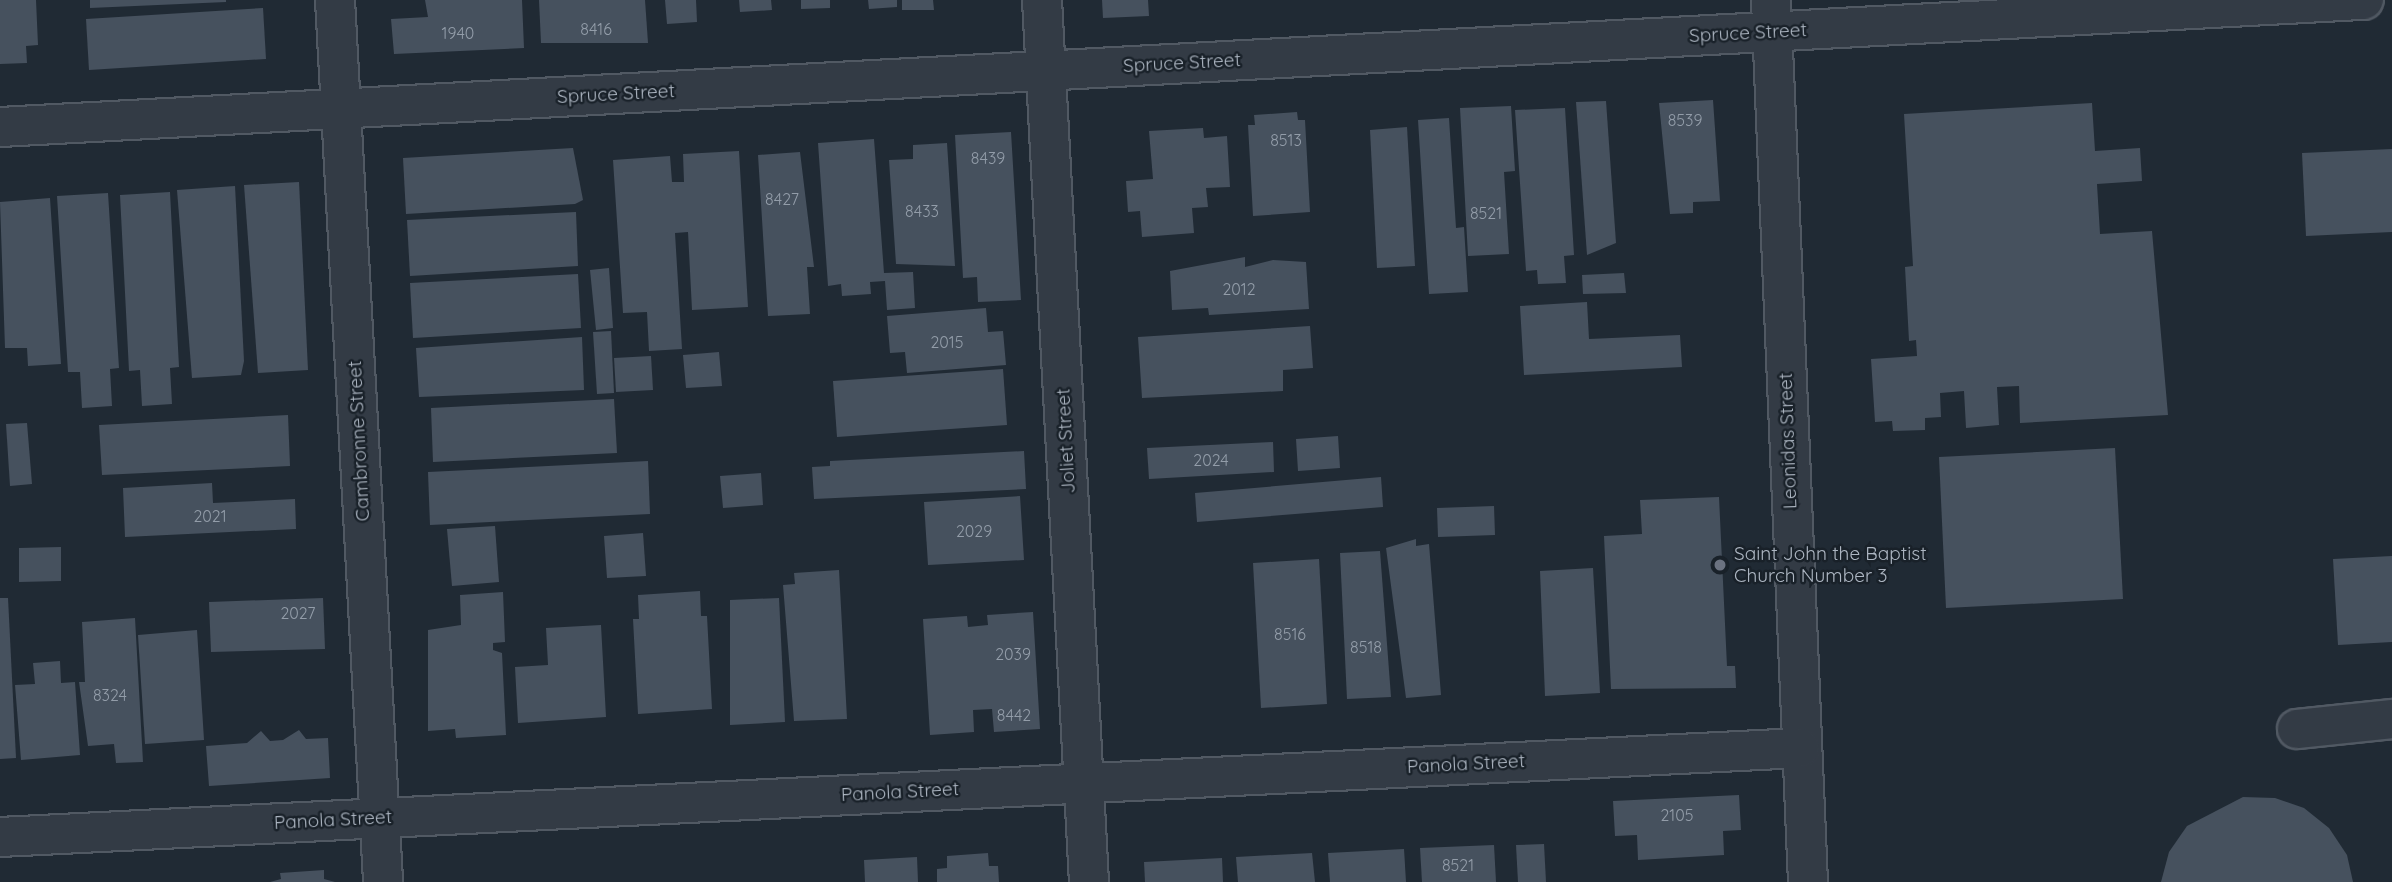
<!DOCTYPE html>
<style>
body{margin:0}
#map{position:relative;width:2392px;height:882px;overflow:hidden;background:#202a34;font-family:Quicksand,sans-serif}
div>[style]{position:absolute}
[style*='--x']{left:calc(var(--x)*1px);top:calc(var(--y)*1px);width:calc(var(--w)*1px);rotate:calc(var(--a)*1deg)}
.building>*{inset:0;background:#46515e}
.roads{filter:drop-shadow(2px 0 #515963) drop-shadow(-2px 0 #515963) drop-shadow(0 2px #515963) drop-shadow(0 -2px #515963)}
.minor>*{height:38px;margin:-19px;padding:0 19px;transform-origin:19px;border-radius:19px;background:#333b45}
.dots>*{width:19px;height:19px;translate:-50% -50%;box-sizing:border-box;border:4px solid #192129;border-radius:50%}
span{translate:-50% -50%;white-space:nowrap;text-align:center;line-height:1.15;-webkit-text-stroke:5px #192129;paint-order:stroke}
.number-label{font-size:16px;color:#939da9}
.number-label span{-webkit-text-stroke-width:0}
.street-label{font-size:19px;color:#adb6c2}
.poi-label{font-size:19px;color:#adb6c2}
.left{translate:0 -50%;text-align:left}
</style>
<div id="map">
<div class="building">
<div style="clip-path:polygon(0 0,36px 0,38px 45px,26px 46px,27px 63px,0 64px)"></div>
<div style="clip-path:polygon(90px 0,226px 0,226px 2px,90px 8px)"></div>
<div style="clip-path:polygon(425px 0,522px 0,524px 48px,394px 54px,391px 19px,428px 17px)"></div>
<div style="clip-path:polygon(539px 0,645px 0,648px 43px,541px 43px)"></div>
<div style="clip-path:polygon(665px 0,696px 0,697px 22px,667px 24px)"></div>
<div style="clip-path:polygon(739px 0,771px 0,772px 10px,740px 12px)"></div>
<div style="clip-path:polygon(801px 0,830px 0,830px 8px,801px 9px)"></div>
<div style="clip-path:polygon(868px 0,897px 0,897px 7px,869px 9px)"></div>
<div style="clip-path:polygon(902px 0,933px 0,934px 10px,902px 10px)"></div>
<div style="clip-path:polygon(1102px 0,1148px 0,1149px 16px,1103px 18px)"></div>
<div style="clip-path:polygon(263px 8px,266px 59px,89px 70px,86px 19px)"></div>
<div style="clip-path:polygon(1713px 100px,1720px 201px,1693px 202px,1693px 213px,1670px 214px,1659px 103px)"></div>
<div style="clip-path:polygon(1606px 101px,1616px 243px,1587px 255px,1576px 102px)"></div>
<div style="clip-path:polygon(2092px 103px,2095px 151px,2140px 148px,2142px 181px,2097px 184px,2100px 234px,2152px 231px,2168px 415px,2020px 423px,2019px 386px,1997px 387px,1999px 425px,1966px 428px,1964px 391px,1940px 393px,1941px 417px,1925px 418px,1925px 430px,1893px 431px,1892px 421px,1875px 422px,1871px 359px,1917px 356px,1916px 340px,1909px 341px,1905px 267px,1913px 266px,1904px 114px)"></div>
<div style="clip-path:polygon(1511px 106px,1515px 171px,1504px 172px,1509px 254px,1468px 256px,1460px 108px)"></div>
<div style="clip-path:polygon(1565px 108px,1574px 255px,1564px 256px,1566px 283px,1538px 284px,1537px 270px,1526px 271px,1515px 110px)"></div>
<div style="clip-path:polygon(1297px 112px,1298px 120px,1305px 120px,1310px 212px,1253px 216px,1248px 125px,1255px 125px,1254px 115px)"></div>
<div style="clip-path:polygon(1449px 118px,1456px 228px,1464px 227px,1468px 292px,1429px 294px,1418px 120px)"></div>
<div style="clip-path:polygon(1407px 127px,1415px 266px,1377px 268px,1370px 130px)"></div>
<div style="clip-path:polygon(1203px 128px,1204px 138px,1227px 136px,1230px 187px,1206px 188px,1208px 207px,1192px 208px,1194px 233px,1142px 237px,1140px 211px,1128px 212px,1126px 181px,1153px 179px,1149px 131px)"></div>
<div style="clip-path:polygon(1011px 132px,1021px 300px,978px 302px,977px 277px,963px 278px,955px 135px)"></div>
<div style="clip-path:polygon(874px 139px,884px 273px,913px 272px,915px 308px,887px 310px,885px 281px,870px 282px,871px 294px,842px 296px,841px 284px,828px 286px,818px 143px)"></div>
<div style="clip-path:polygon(947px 143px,955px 266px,896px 264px,889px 160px,913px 159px,913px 145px)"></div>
<div style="clip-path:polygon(573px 148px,583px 200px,575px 204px,406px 214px,403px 158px)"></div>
<div style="clip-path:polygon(2392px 149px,2392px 232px,2306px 236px,2302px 153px)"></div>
<div style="clip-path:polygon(739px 151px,748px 307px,692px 310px,688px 232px,675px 233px,682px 349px,649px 351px,647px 312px,623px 313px,613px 160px,670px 156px,672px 182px,684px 182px,683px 154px)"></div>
<div style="clip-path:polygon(800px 152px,814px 267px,807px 267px,810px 314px,768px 316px,758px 155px)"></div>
<div style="clip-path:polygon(299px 182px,308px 370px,258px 373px,244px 185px)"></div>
<div style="clip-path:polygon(235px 186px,244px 361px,241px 375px,192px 378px,177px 190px)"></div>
<div style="clip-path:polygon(170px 192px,179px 367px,170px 368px,172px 404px,142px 406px,140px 370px,129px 371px,120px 195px)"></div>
<div style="clip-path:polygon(108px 193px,119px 368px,110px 369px,112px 406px,82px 408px,80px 372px,68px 372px,57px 196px)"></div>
<div style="clip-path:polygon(50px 198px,61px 364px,28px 366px,27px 348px,5px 348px,0 202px)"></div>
<div style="clip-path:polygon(576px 212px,578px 266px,410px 276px,407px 220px)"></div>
<div style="clip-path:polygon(1245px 257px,1245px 267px,1273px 260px,1306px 262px,1309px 309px,1209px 315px,1208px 308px,1172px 310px,1170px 271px)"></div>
<div style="clip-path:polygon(609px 268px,613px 328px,596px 330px,590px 270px)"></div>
<div style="clip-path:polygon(1624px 273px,1626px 293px,1583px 294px,1582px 275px)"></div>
<div style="clip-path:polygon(578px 274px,581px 328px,413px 338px,410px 283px)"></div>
<div style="clip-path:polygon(1587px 302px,1589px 339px,1680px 335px,1682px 367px,1524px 375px,1520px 306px)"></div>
<div style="clip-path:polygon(986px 308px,988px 332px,1003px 331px,1006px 365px,907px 373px,905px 352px,890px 353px,887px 316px)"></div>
<div style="clip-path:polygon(1310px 326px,1313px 368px,1283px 370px,1283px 391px,1142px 398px,1138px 337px)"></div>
<div style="clip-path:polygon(611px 331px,614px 393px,597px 394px,593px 332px)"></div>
<div style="clip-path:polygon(582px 337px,584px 390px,419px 397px,416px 348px)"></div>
<div style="clip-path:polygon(719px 352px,722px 386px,686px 388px,683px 355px)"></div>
<div style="clip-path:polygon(651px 356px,653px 390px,616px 392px,614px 358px)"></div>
<div style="clip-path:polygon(1003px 369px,1007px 425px,837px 437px,833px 381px)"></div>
<div style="clip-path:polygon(614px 399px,617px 453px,433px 462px,431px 408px)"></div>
<div style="clip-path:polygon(288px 415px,290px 466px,102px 475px,99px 425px)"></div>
<div style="clip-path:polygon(27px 423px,32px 484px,10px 486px,6px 424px)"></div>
<div style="clip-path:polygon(1338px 436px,1340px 468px,1298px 471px,1296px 439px)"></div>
<div style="clip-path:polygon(1273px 442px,1274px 472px,1149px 479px,1147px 448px)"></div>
<div style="clip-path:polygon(2115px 448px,2123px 599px,1946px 608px,1939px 457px)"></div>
<div style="clip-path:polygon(1024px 451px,1026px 489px,814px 499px,812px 467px,830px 466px,830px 461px)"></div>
<div style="clip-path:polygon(648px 461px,650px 514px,430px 525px,428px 472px)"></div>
<div style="clip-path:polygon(761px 473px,763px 505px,723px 508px,720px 476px)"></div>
<div style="clip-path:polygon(1381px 477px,1383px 507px,1197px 522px,1195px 493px)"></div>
<div style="clip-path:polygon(212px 483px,213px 503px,295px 499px,296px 529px,125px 537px,123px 488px)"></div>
<div style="clip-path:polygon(1020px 496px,1024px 560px,928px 565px,924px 502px)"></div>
<div style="clip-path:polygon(1719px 497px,1727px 666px,1735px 666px,1736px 688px,1611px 689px,1604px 536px,1642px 534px,1640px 500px)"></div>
<div style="clip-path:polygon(1494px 506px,1495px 535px,1438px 537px,1437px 508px)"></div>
<div style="clip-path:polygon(495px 526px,499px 582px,452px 586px,447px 529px)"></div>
<div style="clip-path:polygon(643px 533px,646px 576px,607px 578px,604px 536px)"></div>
<div style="clip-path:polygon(1416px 539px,1416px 546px,1429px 544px,1441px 695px,1406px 698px,1386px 548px)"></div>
<div style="clip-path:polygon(61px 547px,61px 581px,19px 582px,19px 548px)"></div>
<div style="clip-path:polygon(1380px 551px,1391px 697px,1347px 699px,1340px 553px)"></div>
<div style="clip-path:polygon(2392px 556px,2392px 642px,2338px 645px,2333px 559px)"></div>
<div style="clip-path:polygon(1319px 559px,1327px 704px,1261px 708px,1253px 563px)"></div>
<div style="clip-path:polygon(1593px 568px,1600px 693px,1545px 696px,1540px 571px)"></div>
<div style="clip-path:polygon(839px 570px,847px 719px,794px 721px,783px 585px,795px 584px,794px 573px)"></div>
<div style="clip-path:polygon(700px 591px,701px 616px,707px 616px,712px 709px,638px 714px,633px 619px,639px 619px,638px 595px)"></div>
<div style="clip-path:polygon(503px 592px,505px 642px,493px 643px,493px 650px,502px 653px,506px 735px,456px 738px,455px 729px,428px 731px,428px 630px,461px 625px,460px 595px)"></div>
<div style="clip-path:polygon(0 598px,8px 598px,16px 758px,0 759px)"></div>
<div style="clip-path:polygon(323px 598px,325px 649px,211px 652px,209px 602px)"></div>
<div style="clip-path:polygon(779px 598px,785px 722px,730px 725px,730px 600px)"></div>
<div style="clip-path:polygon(1033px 612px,1040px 729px,994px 732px,992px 709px,973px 710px,974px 732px,930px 735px,923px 619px,967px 616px,968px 627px,988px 625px,987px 615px)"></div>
<div style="clip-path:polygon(135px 618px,143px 762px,116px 763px,114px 744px,88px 746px,79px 682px,85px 682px,82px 622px)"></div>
<div style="clip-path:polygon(601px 625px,606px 717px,518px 723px,515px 667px,548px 665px,546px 628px)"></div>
<div style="clip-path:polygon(197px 630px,204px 740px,145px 744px,138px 635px)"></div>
<div style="clip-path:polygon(60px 661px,61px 683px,75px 682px,80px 755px,21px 760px,15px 685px,35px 684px,33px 663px)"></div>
<div style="clip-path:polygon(299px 730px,306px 739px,328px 738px,330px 778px,209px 786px,206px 746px,247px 743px,261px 731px,270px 741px,283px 740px)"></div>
<div style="clip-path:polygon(1739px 795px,1741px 830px,1723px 831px,1724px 855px,1638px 860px,1637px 835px,1615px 836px,1613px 801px)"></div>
<div style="clip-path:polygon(2243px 797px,2275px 798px,2304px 808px,2329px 828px,2347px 855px,2353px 882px,2161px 882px,2169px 852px,2187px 826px)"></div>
<div style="clip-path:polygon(1544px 844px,1546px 882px,1518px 882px,1516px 845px)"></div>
<div style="clip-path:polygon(1494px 845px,1496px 882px,1422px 882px,1420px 848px)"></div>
<div style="clip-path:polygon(1404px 849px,1406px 882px,1330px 882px,1328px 853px)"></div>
<div style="clip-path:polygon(988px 853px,989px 866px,998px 866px,999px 882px,937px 882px,937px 869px,947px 868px,947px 856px)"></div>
<div style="clip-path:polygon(1312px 853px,1315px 882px,1238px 882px,1236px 857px)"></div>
<div style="clip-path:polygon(917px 857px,918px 882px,865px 882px,864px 860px)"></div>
<div style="clip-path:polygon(1222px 858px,1223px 882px,1145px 882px,1144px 862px)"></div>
<div style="clip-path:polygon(324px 870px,324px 879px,335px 882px,270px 882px,281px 879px,280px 873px)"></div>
</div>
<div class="roads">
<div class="minor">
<div style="--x:335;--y:0;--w:883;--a:86.88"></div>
<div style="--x:1042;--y:0;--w:883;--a:86.95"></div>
<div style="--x:1771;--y:0;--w:883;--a:87.6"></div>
<div style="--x:0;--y:127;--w:2367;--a:-3.08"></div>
<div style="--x:2297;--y:729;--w:96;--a:-6"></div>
<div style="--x:0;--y:837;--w:1802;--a:-2.83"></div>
</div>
</div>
<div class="dots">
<div style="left:1720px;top:565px;background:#6b7280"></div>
</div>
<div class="number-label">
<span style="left:596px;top:29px">8416</span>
<span style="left:458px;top:33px">1940</span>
<span style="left:1685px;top:120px">8539</span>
<span style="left:1286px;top:140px">8513</span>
<span style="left:988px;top:158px">8439</span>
<span style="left:782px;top:199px">8427</span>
<span style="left:922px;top:211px">8433</span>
<span style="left:1486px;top:213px">8521</span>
<span style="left:1239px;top:289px">2012</span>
<span style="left:947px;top:342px">2015</span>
<span style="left:1211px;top:460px">2024</span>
<span style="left:210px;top:516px">2021</span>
<span style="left:974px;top:531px">2029</span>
<span style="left:298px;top:613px">2027</span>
<span style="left:1290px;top:634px">8516</span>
<span style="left:1366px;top:647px">8518</span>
<span style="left:1013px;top:654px">2039</span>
<span style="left:110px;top:695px">8324</span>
<span style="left:1014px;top:715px">8442</span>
<span style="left:1677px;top:815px">2105</span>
<span style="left:1458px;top:865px">8521</span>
</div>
<div class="street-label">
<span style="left:1748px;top:33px;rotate:-3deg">Spruce Street</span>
<span style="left:1182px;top:63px;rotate:-3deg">Spruce Street</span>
<span style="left:616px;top:94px;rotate:-3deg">Spruce Street</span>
<span style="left:359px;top:441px;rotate:-93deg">Cambronne Street</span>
<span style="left:1066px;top:441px;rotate:-93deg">Joliet Street</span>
<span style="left:1788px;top:441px;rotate:-92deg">Leonidas Street</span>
<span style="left:1466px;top:764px;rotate:-3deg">Panola Street</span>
<span style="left:900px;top:792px;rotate:-3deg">Panola Street</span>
<span style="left:333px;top:820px;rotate:-3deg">Panola Street</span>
</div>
<div class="poi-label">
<span class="left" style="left:1734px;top:565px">Saint John the Baptist<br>Church Number 3</span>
</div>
</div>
